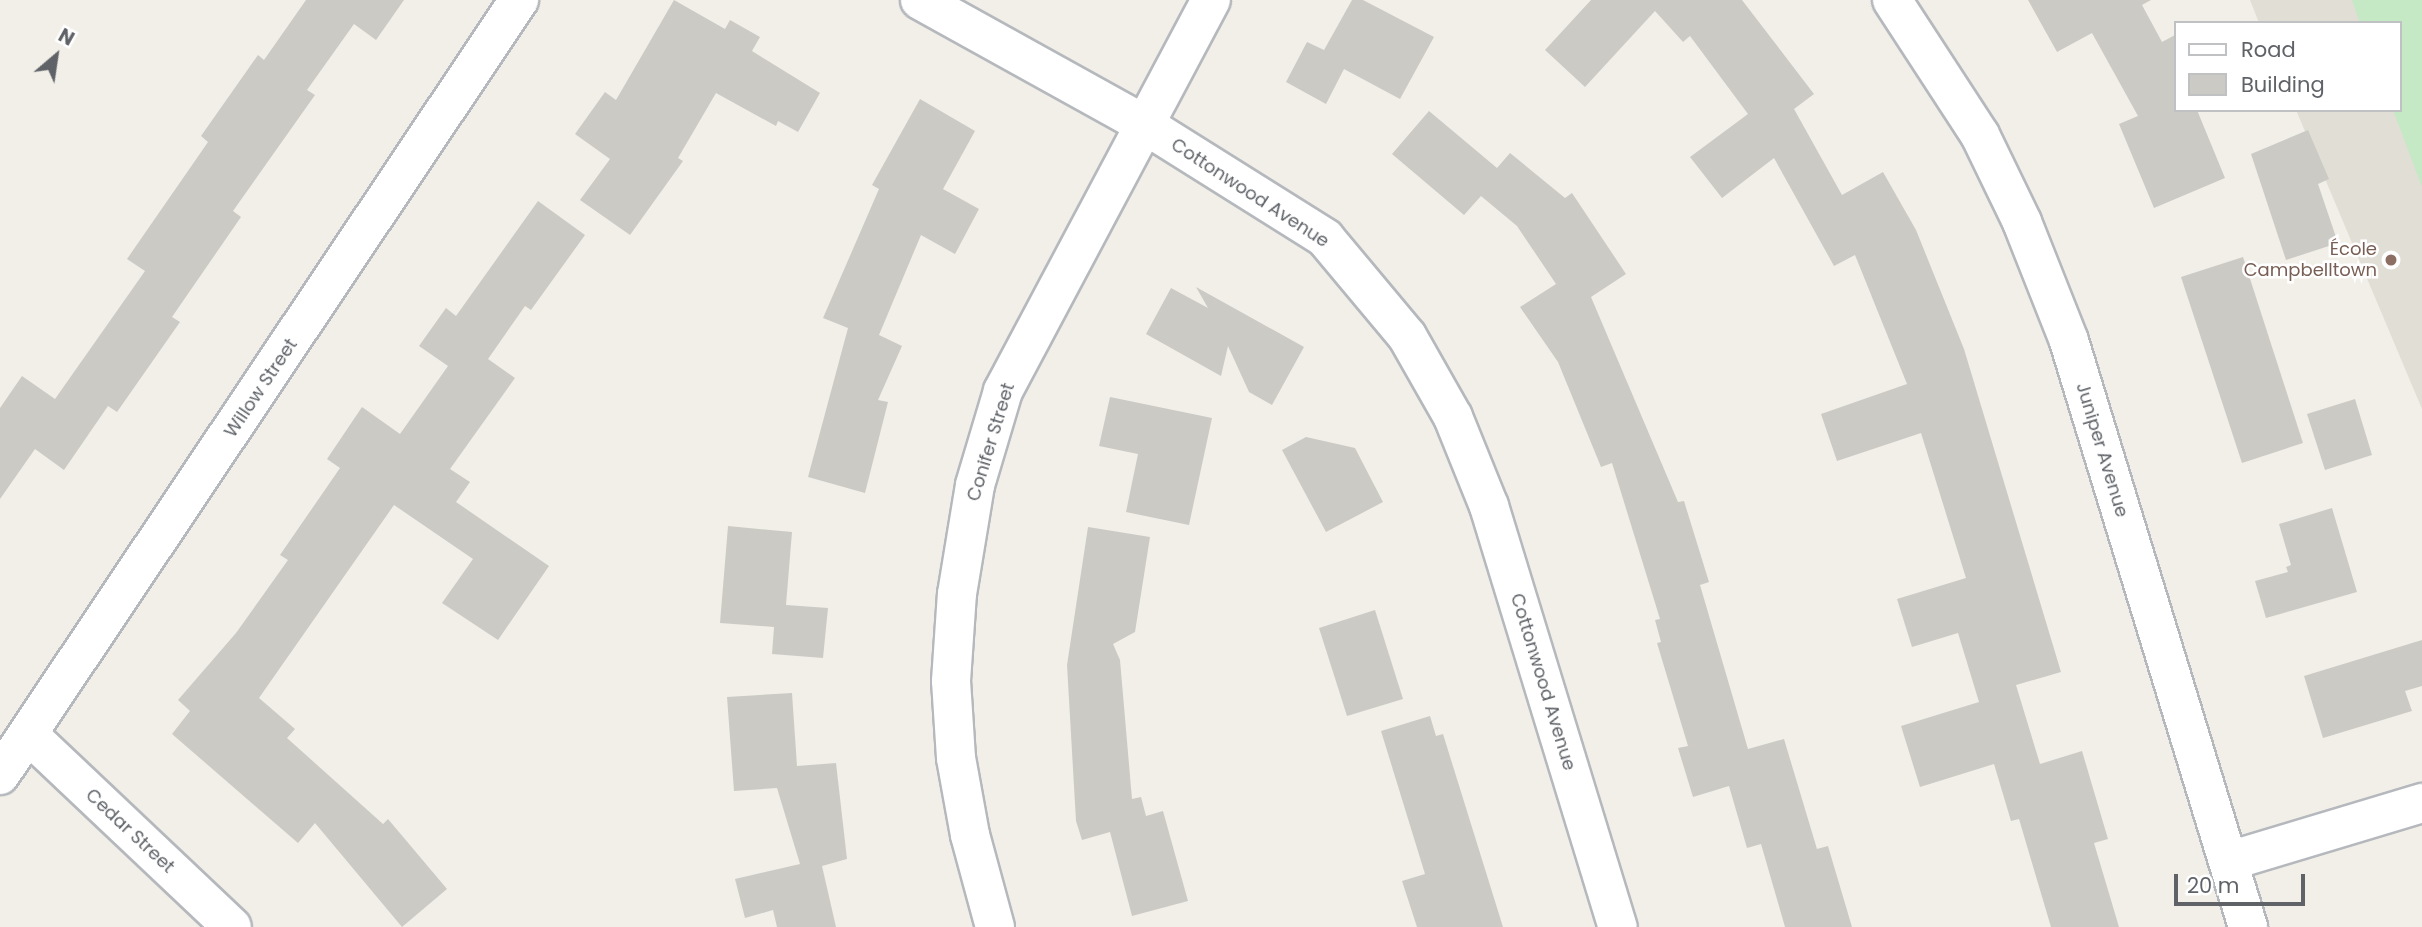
<!DOCTYPE html>
<meta charset="utf-8">
<style>
body{margin:0}
#map{position:relative;width:2422px;height:927px;overflow:hidden;background:#f1efe8;font-family:Poppins,sans-serif}
div>[style]{position:absolute}
[style*='--x']{left:calc(var(--x)*1px);top:calc(var(--y)*1px);width:calc(var(--w)*1px);rotate:calc(var(--a)*1deg)}
.education>*{inset:0;background:#e1ded6}
.green>*{inset:0;background:#c5e8c5}
.building>*{inset:0;background:#cccac5}
.roads{filter:drop-shadow(2px 0 #b5b8bc) drop-shadow(-2px 0 #b5b8bc) drop-shadow(0 2px #b5b8bc) drop-shadow(0 -2px #b5b8bc)}
.minor>*{height:38px;margin:-19px;padding:0 19px;transform-origin:19px;border-radius:19px;background:#fff}
.dots>*{width:19px;height:19px;translate:-50% -50%;box-sizing:border-box;border:4px solid #fff;border-radius:50%}
span{translate:-50% -50%;white-space:nowrap;text-align:center;line-height:1.15;-webkit-text-stroke:5px #fff;paint-order:stroke}
.street-label{font-size:18px;color:#5f6368}
.education-label{font-size:18px;color:#785e54}
.right{translate:-100% -50%;text-align:right}
.legend{position:absolute;left:2174px;top:21px;width:228px;height:91px;box-sizing:border-box;background:#fff;border:2px solid #bfc1c3;margin:0;padding:9px 12px;list-style:none;font-size:21px;color:#5f6368}
.legend li{display:flex;align-items:center;gap:14px;height:35px}
.legend b{width:35px;border:2px solid #bfc1c3}
.north{position:absolute;left:21px;top:21px;width:70px;height:70px;-webkit-text-stroke:5px #fff;paint-order:stroke;rotate:29deg;font-size:19px;font-weight:700;line-height:28px;text-align:center;color:#5f6368}
.north::after{content:'';display:block;margin:auto;width:24px;height:32px;background:#5f6368;clip-path:polygon(50% 0,100% 100%,50% 72%,0 100%)}
.scale{position:absolute;left:2174px;top:874px;width:131px;height:32px;box-sizing:border-box;border:4px solid #5f6368;border-top:0;padding-left:9px;font-size:21px;line-height:24px;white-space:nowrap;color:#5f6368;-webkit-text-stroke:5px #fff;paint-order:stroke}
</style>
<div id="map">
<div class="education">
<div style="clip-path:polygon(2250px 0,2422px 0,2422px 409px,2296px 110px,2399px 110px,2399px 23px,2259px 23px)"></div>
</div>
<div class="green">
<div style="clip-path:polygon(2352px 0,2422px 0,2422px 187px,2393px 110px,2399px 110px,2399px 23px,2360px 23px)"></div>
</div>
<div class="building">
<div style="clip-path:polygon(306px 0,404px 0,376px 40px,354px 24px,307px 90px,315px 95px,233px 211px,241px 217px,172px 317px,180px 322px,117px 412px,108px 406px,64px 470px,35px 449px,0 499px,0 408px,22px 376px,55px 399px,145px 271px,127px 259px,208px 142px,201px 136px,258px 55px,264px 60px)"></div>
<div style="clip-path:polygon(674px 0,725px 29px,730px 20px,760px 37px,752px 51px,820px 93px,798px 132px,778px 121px,776px 126px,716px 93px,678px 158px,683px 161px,630px 235px,580px 200px,610px 159px,575px 134px,605px 92px,616px 100px)"></div>
<div style="clip-path:polygon(1352px 0,1363px 0,1434px 37px,1400px 99px,1344px 69px,1326px 104px,1286px 82px,1307px 42px,1324px 50px)"></div>
<div style="clip-path:polygon(1591px 0,1742px 0,1814px 94px,1794px 109px,1842px 195px,1883px 172px,1916px 230px,1964px 349px,2061px 672px,2016px 685px,2040px 764px,2082px 751px,2108px 839px,2094px 843px,2119px 927px,2051px 927px,2019px 819px,2011px 821px,1994px 764px,1920px 787px,1901px 726px,1979px 702px,1958px 633px,1912px 647px,1897px 599px,1966px 578px,1921px 433px,1837px 461px,1821px 414px,1907px 384px,1855px 255px,1834px 266px,1774px 158px,1722px 198px,1690px 157px,1748px 114px,1690px 36px,1683px 42px,1655px 11px,1585px 87px,1545px 50px)"></div>
<div style="clip-path:polygon(2028px 0,2151px 0,2142px 5px,2162px 42px,2175px 35px,2175px 110px,2197px 110px,2225px 178px,2154px 208px,2119px 124px,2138px 116px,2092px 33px,2057px 52px)"></div>
<div style="clip-path:polygon(920px 99px,975px 131px,943px 189px,979px 209px,955px 254px,921px 235px,879px 335px,902px 346px,878px 400px,888px 402px,865px 493px,808px 477px,848px 328px,823px 318px,879px 189px,872px 185px)"></div>
<div style="clip-path:polygon(1429px 111px,1497px 168px,1510px 153px,1565px 198px,1572px 193px,1626px 274px,1591px 297px,1678px 502px,1684px 501px,1709px 582px,1700px 585px,1748px 749px,1784px 739px,1817px 849px,1828px 846px,1852px 927px,1785px 927px,1761px 844px,1747px 848px,1729px 786px,1693px 797px,1678px 748px,1688px 746px,1657px 643px,1661px 642px,1655px 620px,1660px 619px,1612px 463px,1601px 467px,1558px 362px,1520px 307px,1556px 284px,1517px 226px,1481px 196px,1464px 215px,1392px 154px)"></div>
<div style="clip-path:polygon(2308px 130px,2329px 179px,2318px 184px,2338px 243px,2286px 260px,2251px 154px)"></div>
<div style="clip-path:polygon(538px 201px,585px 235px,531px 310px,525px 306px,488px 359px,515px 378px,450px 469px,470px 482px,456px 502px,549px 566px,498px 640px,442px 603px,473px 559px,394px 505px,259px 698px,295px 729px,287px 738px,383px 824px,388px 819px,447px 889px,402px 927px,315px 823px,298px 843px,172px 734px,190px 711px,178px 700px,236px 633px,288px 560px,280px 555px,340px 468px,327px 459px,362px 407px,400px 434px,448px 366px,419px 346px,446px 308px,456px 316px)"></div>
<div style="clip-path:polygon(2243px 257px,2303px 443px,2242px 463px,2181px 277px)"></div>
<div style="clip-path:polygon(1196px 287px,1304px 347px,1272px 405px,1249px 392px,1228px 346px,1221px 376px,1146px 334px,1171px 288px,1208px 308px)"></div>
<div style="clip-path:polygon(1110px 397px,1212px 418px,1189px 525px,1126px 512px,1138px 454px,1099px 446px)"></div>
<div style="clip-path:polygon(2355px 399px,2372px 455px,2325px 470px,2307px 414px)"></div>
<div style="clip-path:polygon(1306px 437px,1355px 448px,1383px 502px,1326px 532px,1282px 450px)"></div>
<div style="clip-path:polygon(2332px 508px,2357px 592px,2266px 618px,2255px 581px,2288px 572px,2286px 567px,2291px 565px,2279px 524px)"></div>
<div style="clip-path:polygon(728px 526px,792px 532px,786px 605px,828px 608px,823px 658px,772px 654px,774px 627px,720px 623px)"></div>
<div style="clip-path:polygon(1088px 527px,1150px 537px,1135px 632px,1113px 644px,1120px 660px,1132px 799px,1141px 797px,1146px 816px,1163px 811px,1188px 901px,1132px 916px,1110px 832px,1082px 840px,1076px 821px,1067px 665px)"></div>
<div style="clip-path:polygon(1375px 610px,1403px 699px,1347px 716px,1319px 628px)"></div>
<div style="clip-path:polygon(2422px 640px,2422px 686px,2405px 691px,2412px 711px,2323px 738px,2304px 676px)"></div>
<div style="clip-path:polygon(792px 693px,797px 766px,836px 763px,847px 859px,822px 866px,836px 927px,777px 927px,773px 910px,745px 918px,735px 879px,800px 864px,777px 788px,734px 791px,727px 697px)"></div>
<div style="clip-path:polygon(1430px 716px,1436px 736px,1443px 734px,1503px 927px,1417px 927px,1402px 881px,1425px 874px,1381px 731px)"></div>
</div>
<div class="roads">
<div class="minor">
<div style="--x:920;--y:0;--w:254;--a:29"></div>
<div style="--x:1142;--y:123;--w:216;--a:32.1"></div>
<div style="--x:1325;--y:238;--w:128;--a:50.1"></div>
<div style="--x:1407;--y:336;--w:93;--a:60.4"></div>
<div style="--x:1453;--y:417;--w:96;--a:68"></div>
<div style="--x:1489;--y:506;--w:440;--a:73"></div>
<div style="--x:1892;--y:0;--w:161;--a:56.9"></div>
<div style="--x:1980;--y:135;--w:97;--a:64.2"></div>
<div style="--x:2022;--y:222;--w:128;--a:68.4"></div>
<div style="--x:2069;--y:341;--w:613;--a:73.01"></div>
<div style="--x:29;--y:735;--w:279;--a:43.4"></div>
<div style="--x:0;--y:775;--w:933;--a:-56.19"></div>
<div style="--x:2229;--y:861;--w:202;--a:-16.7"></div>
<div style="--x:995;--y:927;--w:95;--a:-105.2"></div>
<div style="--x:970;--y:835;--w:78;--a:-100.3"></div>
<div style="--x:956;--y:758;--w:77;--a:-93.7"></div>
<div style="--x:951;--y:681;--w:87;--a:-86.1"></div>
<div style="--x:957;--y:594;--w:110;--a:-80.6"></div>
<div style="--x:975;--y:485;--w:98;--a:-73.4"></div>
<div style="--x:1003;--y:391;--w:443;--a:-62"></div>
</div>
</div>
<div class="dots">
<div style="left:2391px;top:260px;background:#8d6e63"></div>
</div>
<div class="street-label">
<span style="left:1250px;top:193px;rotate:33deg">Cottonwood Avenue</span>
<span style="left:261px;top:388px;rotate:-56deg">Willow Street</span>
<span style="left:991px;top:442px;rotate:-73deg">Conifer Street</span>
<span style="left:2102px;top:450px;rotate:73deg">Juniper Avenue</span>
<span style="left:1543px;top:682px;rotate:73deg">Cottonwood Avenue</span>
<span style="left:130px;top:831px;rotate:43deg">Cedar Street</span>
</div>
<div class="education-label">
<span class="right" style="left:2377px;top:260px">École<br>Campbelltown</span>
</div>
<ul class="legend">
<li><b style="height:9px;background:#fff"></b>Road</li>
<li><b style="height:19px;background:#cccac5"></b>Building</li>
</ul>
<div class="north">N</div>
<div class="scale">20 m</div>
</div>
